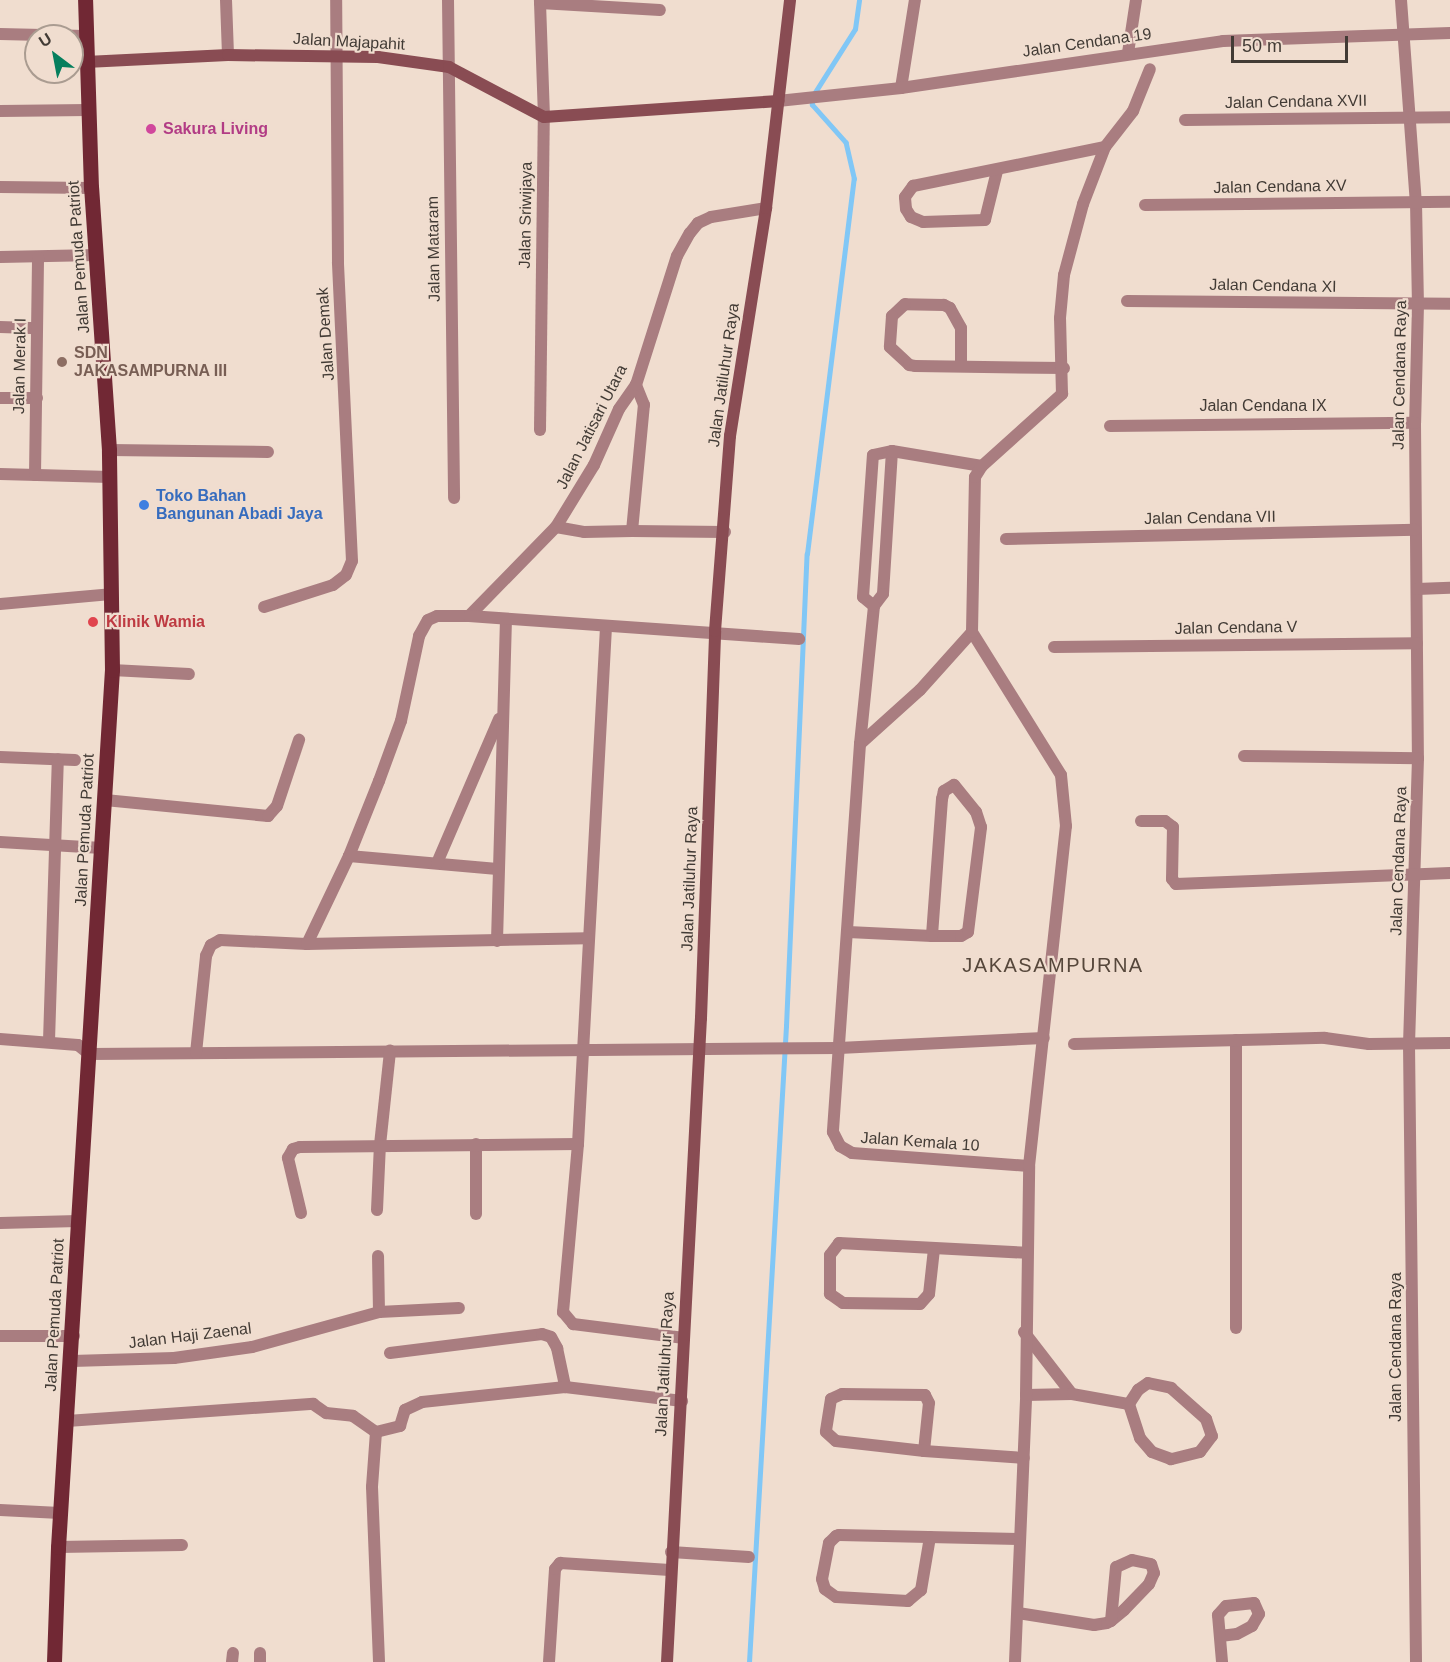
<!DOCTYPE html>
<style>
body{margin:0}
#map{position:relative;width:1450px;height:1662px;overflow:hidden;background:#f0ddcf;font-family:Arial,sans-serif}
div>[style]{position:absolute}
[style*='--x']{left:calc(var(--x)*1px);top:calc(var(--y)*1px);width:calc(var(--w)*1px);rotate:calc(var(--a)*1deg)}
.stream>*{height:4.5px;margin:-2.25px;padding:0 2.25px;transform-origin:2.25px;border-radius:2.25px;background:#81c7f6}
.street>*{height:12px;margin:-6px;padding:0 6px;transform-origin:6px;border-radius:6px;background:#a97d80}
.secondary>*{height:12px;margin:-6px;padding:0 6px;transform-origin:6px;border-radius:6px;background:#894c53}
.primary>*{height:15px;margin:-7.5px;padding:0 7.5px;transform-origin:7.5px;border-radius:7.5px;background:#712834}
.dots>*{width:16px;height:16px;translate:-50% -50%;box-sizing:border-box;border:3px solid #f0ddcf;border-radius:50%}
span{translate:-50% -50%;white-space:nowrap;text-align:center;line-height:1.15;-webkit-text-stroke:4.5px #f0ddcf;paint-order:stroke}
.street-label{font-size:16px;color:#423b35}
.hotel-label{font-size:16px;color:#b23c85;font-weight:700}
.left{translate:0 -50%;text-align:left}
.education-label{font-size:16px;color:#785e54;font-weight:700}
.shop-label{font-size:16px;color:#366cbe;font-weight:700}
.health-label{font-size:16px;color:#be3a42;font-weight:700}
.quarter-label{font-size:20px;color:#56473b;letter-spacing:1.5px}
.north{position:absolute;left:24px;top:24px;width:60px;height:60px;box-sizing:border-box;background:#f0ddcf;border:2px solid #aa9c91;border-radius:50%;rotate:328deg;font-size:16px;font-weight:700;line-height:24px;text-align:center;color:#423b35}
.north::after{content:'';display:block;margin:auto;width:21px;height:27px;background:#057f5d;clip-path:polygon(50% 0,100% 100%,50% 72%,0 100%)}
.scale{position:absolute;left:1231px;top:36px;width:117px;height:27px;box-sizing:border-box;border:3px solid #423b35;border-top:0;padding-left:8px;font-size:18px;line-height:21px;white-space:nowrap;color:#423b35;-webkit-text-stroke:4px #f0ddcf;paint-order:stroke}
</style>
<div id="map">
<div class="stream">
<div style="--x:749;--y:1662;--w:637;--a:-86.67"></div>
<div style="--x:786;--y:1026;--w:472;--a:-87.5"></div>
<div style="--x:807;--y:554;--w:378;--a:-82.9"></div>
<div style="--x:854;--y:179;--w:37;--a:-103"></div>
<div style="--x:846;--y:143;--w:51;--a:-131.8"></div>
<div style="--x:812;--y:105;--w:8;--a:-90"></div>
<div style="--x:812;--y:97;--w:80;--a:-57.7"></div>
<div style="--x:855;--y:29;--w:29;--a:-82"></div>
</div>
<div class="street">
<div style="--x:226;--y:0;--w:55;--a:87.9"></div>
<div style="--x:448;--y:0;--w:498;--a:89.3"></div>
<div style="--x:1401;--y:0;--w:203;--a:85.8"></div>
<div style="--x:1416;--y:202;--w:102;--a:88.9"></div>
<div style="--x:1418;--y:304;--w:119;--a:91.4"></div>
<div style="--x:1415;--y:423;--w:335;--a:89.5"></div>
<div style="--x:1418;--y:758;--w:286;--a:91.8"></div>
<div style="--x:1409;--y:1044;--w:618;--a:89.35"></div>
<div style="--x:540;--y:3;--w:120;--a:3.3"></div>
<div style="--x:0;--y:34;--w:85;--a:1.3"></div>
<div style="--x:1128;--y:53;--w:54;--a:-81.4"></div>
<div style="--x:901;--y:88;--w:89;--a:-81"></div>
<div style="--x:778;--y:101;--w:124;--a:-6"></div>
<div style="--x:901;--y:88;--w:325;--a:-8.3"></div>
<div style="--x:1223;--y:41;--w:227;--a:-2"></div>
<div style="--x:0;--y:111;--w:88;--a:-0.7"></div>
<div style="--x:1185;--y:120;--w:265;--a:-0.6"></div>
<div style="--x:997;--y:171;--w:50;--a:103.8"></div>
<div style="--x:985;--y:220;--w:62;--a:178.2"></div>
<div style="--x:923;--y:222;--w:13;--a:-157"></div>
<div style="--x:911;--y:217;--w:9;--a:-122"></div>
<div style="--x:906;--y:209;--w:12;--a:-95"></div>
<div style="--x:905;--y:197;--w:14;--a:-54"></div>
<div style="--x:913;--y:186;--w:196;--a:-11.5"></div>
<div style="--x:0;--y:187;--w:91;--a:0.6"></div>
<div style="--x:1145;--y:205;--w:305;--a:-0.6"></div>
<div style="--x:0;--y:257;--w:97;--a:-1.2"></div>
<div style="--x:1127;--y:301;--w:323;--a:0.5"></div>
<div style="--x:0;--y:327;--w:37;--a:2"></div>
<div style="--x:961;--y:366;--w:38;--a:-90"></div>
<div style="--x:961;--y:328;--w:23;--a:-119"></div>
<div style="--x:950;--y:308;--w:7;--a:-153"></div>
<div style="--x:944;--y:305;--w:39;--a:-179"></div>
<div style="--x:905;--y:304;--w:18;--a:137"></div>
<div style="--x:892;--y:316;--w:31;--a:94"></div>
<div style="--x:890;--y:347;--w:26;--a:43"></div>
<div style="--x:909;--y:365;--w:6;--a:9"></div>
<div style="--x:915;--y:366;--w:149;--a:0.8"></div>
<div style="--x:0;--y:398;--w:37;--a:0"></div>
<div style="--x:1110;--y:426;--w:305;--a:-0.6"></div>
<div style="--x:540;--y:430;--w:313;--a:-89.3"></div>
<div style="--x:544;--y:117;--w:117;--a:-92"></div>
<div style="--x:109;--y:450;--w:159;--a:0.7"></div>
<div style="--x:892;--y:451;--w:143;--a:93.6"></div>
<div style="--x:883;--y:594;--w:15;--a:127"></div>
<div style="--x:874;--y:606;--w:139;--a:95.8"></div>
<div style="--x:860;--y:744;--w:389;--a:94"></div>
<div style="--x:833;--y:1132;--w:16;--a:63"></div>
<div style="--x:840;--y:1146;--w:14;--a:30"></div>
<div style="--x:852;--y:1153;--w:177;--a:4.2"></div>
<div style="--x:0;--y:474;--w:110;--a:1.6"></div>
<div style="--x:35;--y:475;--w:218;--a:-89.2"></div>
<div style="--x:556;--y:527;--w:28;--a:10"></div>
<div style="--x:584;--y:532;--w:48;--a:-1.2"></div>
<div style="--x:632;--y:531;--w:127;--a:-84.6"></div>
<div style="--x:644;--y:405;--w:22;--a:-112"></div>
<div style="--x:632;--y:531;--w:93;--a:0.6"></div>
<div style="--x:1006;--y:539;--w:409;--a:-1.3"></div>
<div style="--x:1417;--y:589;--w:33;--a:-2"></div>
<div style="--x:0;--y:604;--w:111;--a:-5.1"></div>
<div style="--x:874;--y:606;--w:14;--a:-141"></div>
<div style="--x:863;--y:597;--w:142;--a:-86"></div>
<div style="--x:873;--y:455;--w:19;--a:-12"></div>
<div style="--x:892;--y:451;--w:91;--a:9.5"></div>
<div style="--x:264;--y:607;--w:72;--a:-17.7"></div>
<div style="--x:333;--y:585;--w:16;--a:-38"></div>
<div style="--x:346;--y:575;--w:15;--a:-67"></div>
<div style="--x:352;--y:561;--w:299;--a:-92.7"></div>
<div style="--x:338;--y:262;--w:262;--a:-90.4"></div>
<div style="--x:469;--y:616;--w:124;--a:-45.7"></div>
<div style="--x:556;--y:527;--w:73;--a:-58.5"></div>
<div style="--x:594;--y:465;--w:61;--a:-65.9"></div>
<div style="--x:619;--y:409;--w:29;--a:-55"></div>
<div style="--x:636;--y:385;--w:135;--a:-72.4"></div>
<div style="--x:677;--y:256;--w:26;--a:-61"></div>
<div style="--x:690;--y:233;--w:13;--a:-51"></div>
<div style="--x:698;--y:223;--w:14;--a:-25"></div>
<div style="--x:711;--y:217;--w:56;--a:-9.3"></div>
<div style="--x:606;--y:627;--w:518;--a:93.1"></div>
<div style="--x:578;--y:1144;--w:169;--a:95.1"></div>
<div style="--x:563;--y:1312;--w:16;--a:50"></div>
<div style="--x:573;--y:1324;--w:112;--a:7.2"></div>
<div style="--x:1054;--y:647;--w:363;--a:-0.6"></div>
<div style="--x:112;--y:670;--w:77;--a:3"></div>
<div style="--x:860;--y:744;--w:81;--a:-42"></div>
<div style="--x:920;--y:690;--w:78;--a:-48.1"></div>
<div style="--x:1244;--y:756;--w:174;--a:0.7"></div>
<div style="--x:0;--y:757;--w:75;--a:2.3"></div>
<div style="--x:105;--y:800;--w:164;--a:5.6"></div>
<div style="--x:268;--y:816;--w:13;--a:-48"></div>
<div style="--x:277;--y:806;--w:70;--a:-71.6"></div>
<div style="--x:1141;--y:821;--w:24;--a:0"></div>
<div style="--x:1165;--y:821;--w:10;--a:37"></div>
<div style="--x:1173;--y:827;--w:52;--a:91.1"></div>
<div style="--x:1172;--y:879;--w:6;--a:51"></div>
<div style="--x:1176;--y:884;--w:274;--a:-2.3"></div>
<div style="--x:0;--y:842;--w:102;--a:3.4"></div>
<div style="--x:349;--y:856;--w:149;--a:5"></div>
<div style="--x:437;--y:863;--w:157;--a:-66.7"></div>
<div style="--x:848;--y:932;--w:84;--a:2.7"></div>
<div style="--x:932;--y:936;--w:29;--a:0"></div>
<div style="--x:961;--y:936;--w:8;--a:-30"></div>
<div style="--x:968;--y:932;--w:106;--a:-82.9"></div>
<div style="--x:981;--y:827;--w:16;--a:-108"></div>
<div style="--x:976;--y:812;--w:35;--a:-129"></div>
<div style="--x:954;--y:785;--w:12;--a:149"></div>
<div style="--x:944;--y:791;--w:8;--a:104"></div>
<div style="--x:942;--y:799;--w:137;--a:94.2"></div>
<div style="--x:497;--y:941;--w:320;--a:-88.4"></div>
<div style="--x:307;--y:944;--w:98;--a:-64.5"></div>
<div style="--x:349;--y:856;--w:81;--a:-68.2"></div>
<div style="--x:379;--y:781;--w:64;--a:-69.9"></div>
<div style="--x:401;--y:721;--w:87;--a:-78"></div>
<div style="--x:419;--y:636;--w:18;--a:-61"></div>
<div style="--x:428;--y:620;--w:10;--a:-24"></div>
<div style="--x:437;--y:616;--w:32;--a:0"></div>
<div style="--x:469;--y:616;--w:331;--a:4"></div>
<div style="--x:0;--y:1039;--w:78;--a:4.4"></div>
<div style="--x:78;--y:1045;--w:14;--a:39"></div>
<div style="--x:89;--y:1054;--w:750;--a:-0.46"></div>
<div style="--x:839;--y:1048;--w:205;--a:-2.8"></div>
<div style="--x:1236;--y:1040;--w:288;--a:90"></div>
<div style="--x:49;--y:1041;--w:282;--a:-88.2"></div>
<div style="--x:1074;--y:1044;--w:251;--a:-1.4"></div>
<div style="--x:1325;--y:1038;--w:44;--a:7.8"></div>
<div style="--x:1369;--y:1044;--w:81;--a:-0.7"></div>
<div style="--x:196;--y:1053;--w:98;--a:-84.1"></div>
<div style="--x:206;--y:956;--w:12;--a:-66"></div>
<div style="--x:211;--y:945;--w:10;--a:-29"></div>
<div style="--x:220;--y:940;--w:87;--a:2.6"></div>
<div style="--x:307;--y:944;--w:280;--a:-1.2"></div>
<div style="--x:476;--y:1144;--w:70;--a:90"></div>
<div style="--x:377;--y:1210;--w:65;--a:-87.4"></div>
<div style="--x:380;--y:1145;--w:95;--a:-83.9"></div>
<div style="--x:301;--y:1213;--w:57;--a:-103.3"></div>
<div style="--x:288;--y:1158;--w:10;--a:-61"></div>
<div style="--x:293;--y:1149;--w:7;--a:-16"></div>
<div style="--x:300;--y:1147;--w:278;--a:-0.6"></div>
<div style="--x:0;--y:1223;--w:78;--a:-1.5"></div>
<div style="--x:934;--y:1249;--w:45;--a:96.3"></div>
<div style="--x:929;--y:1294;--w:13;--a:132"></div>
<div style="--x:920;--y:1304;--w:77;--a:-179.3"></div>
<div style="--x:843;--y:1303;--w:16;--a:-145"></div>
<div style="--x:830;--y:1294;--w:39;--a:-90"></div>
<div style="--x:830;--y:1255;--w:15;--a:-53"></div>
<div style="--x:839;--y:1243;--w:188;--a:3"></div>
<div style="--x:379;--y:1312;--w:80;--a:-2.9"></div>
<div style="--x:1024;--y:1332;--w:78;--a:52.3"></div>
<div style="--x:0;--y:1336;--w:74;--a:0"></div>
<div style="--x:390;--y:1353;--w:153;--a:-7.1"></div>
<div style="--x:542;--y:1334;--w:9;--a:18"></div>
<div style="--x:551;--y:1337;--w:13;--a:61"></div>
<div style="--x:557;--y:1348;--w:40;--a:78"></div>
<div style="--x:565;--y:1387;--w:118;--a:6.8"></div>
<div style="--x:72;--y:1361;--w:102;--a:-1.7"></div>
<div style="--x:174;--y:1358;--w:79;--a:-8"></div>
<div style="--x:252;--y:1347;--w:132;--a:-15.4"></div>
<div style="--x:379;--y:1312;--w:56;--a:-91"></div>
<div style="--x:1148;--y:1383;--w:24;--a:12"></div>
<div style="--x:1171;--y:1388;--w:47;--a:41.5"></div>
<div style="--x:1206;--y:1419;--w:18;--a:71"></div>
<div style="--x:1212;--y:1436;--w:20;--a:127"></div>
<div style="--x:1200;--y:1452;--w:30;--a:166"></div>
<div style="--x:1171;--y:1459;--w:20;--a:-160"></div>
<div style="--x:1152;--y:1452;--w:18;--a:-131"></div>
<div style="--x:1140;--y:1438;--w:36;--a:-108"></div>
<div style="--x:1129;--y:1404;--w:17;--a:-57"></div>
<div style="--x:1138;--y:1390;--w:12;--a:-35"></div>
<div style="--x:1026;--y:1395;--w:46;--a:-1.2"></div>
<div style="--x:1072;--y:1394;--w:58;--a:10"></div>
<div style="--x:67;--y:1421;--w:247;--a:-4"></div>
<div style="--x:313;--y:1404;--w:16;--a:35"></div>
<div style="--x:326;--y:1413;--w:27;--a:6"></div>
<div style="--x:353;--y:1416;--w:28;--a:35"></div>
<div style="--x:376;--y:1432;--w:25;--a:-14"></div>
<div style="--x:400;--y:1426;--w:17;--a:-73"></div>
<div style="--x:405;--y:1410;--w:19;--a:-25"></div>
<div style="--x:422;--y:1402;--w:144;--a:-6"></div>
<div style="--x:376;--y:1432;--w:55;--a:94.2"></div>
<div style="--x:372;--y:1487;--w:175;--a:87.7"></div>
<div style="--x:924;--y:1451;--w:48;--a:-84.1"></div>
<div style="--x:929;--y:1403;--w:9;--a:-117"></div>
<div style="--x:925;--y:1395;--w:83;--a:-179.3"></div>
<div style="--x:842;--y:1394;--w:12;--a:156"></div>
<div style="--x:831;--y:1399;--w:33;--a:99"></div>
<div style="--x:826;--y:1432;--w:13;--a:42"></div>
<div style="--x:836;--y:1441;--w:89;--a:6.5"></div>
<div style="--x:924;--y:1451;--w:100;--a:4"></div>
<div style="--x:0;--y:1510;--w:60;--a:2.9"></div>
<div style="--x:930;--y:1537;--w:54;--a:99.6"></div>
<div style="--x:921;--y:1590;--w:17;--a:140"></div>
<div style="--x:908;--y:1601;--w:72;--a:-176.8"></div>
<div style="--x:836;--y:1597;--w:14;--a:-144"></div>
<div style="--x:825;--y:1589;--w:10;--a:-107"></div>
<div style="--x:822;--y:1579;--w:37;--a:-79"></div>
<div style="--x:829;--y:1543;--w:10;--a:-45"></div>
<div style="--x:836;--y:1536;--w:3;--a:-18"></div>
<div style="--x:839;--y:1535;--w:181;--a:1.3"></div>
<div style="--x:58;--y:1547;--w:124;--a:-0.9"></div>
<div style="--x:671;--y:1552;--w:78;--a:3.7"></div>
<div style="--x:1018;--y:1613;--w:77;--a:9"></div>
<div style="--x:1094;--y:1625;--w:13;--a:-9"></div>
<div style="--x:1107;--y:1623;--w:4;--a:-27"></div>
<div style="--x:1111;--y:1621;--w:17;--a:-40"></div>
<div style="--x:1124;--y:1610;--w:36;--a:-46"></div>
<div style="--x:1149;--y:1584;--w:12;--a:-66"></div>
<div style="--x:1154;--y:1573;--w:9;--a:-108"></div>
<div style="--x:1151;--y:1564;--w:19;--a:-168"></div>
<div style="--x:1132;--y:1560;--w:17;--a:156"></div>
<div style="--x:1116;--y:1567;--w:54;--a:95.3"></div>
<div style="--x:1220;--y:1636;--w:17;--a:-7"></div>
<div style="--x:1237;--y:1634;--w:17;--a:-28"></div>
<div style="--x:1252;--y:1626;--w:14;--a:-60"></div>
<div style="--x:1259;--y:1614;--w:12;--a:-114"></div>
<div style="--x:1254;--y:1603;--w:28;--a:174"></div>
<div style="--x:1226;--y:1606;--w:12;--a:132"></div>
<div style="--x:1218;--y:1615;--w:47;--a:85.1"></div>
<div style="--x:260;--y:1653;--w:9;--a:90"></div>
<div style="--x:232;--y:1662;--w:9;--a:-84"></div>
<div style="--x:549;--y:1662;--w:93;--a:-86.3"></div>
<div style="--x:555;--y:1569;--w:8;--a:-50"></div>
<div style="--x:560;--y:1563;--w:110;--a:3.6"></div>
<div style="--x:1015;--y:1662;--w:267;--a:-87.6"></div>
<div style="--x:1026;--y:1395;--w:229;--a:-89.2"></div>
<div style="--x:1029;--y:1166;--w:342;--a:-83.8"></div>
<div style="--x:1066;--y:826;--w:51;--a:-95.6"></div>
<div style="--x:1061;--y:775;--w:168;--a:-121.9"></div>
<div style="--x:972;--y:632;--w:155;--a:-88.9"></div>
<div style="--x:975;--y:477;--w:13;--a:-58"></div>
<div style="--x:982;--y:466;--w:108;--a:-42"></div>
<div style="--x:1062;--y:394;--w:76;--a:-91.5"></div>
<div style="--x:1060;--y:318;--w:43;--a:-84.7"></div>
<div style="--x:1064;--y:275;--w:73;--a:-75"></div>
<div style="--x:1083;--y:204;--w:61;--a:-68.9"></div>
<div style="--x:1105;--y:147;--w:46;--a:-52.1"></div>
<div style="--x:1133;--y:111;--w:45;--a:-68"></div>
</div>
<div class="secondary">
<div style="--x:86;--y:62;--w:142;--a:-2.8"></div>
<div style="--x:228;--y:55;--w:150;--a:0.8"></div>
<div style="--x:378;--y:57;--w:72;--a:8"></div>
<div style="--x:449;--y:67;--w:107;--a:27.8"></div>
<div style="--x:544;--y:117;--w:235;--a:-3.9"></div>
<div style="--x:667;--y:1662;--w:645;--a:-86.98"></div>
<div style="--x:701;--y:1018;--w:387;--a:-87.9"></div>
<div style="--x:715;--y:631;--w:196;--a:-85.6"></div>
<div style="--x:730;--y:436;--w:231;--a:-81"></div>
<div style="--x:766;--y:208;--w:209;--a:-83.4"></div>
</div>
<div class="primary">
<div style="--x:54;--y:1662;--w:115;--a:-88"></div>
<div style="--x:58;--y:1547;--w:879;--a:-86.48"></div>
<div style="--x:112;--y:670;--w:220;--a:-90.8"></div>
<div style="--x:109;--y:450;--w:263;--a:-93.9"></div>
<div style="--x:91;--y:188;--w:188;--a:-91.8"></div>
</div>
<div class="dots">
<div style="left:151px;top:129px;background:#d1479c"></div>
<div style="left:62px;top:362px;background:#8d6e63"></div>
<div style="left:144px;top:505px;background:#3f7fe0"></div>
<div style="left:93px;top:622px;background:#e0444e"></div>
</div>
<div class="street-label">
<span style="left:349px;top:42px;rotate:3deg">Jalan Majapahit</span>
<span style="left:1087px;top:43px;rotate:-8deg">Jalan Cendana 19</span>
<span style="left:1296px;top:102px;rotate:-1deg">Jalan Cendana XVII</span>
<span style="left:1280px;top:187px;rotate:-1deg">Jalan Cendana XV</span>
<span style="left:526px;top:215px;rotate:-89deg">Jalan Sriwijaya</span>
<span style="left:434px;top:249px;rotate:-91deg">Jalan Mataram</span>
<span style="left:79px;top:257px;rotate:-94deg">Jalan Pemuda Patriot</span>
<span style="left:1273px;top:286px;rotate:1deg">Jalan Cendana XI</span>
<span style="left:326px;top:334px;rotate:-94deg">Jalan Demak</span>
<span style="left:20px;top:366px;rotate:-89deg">Jalan Merak I</span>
<span style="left:724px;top:375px;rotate:-82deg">Jalan Jatiluhur Raya</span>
<span style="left:1400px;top:375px;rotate:-89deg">Jalan Cendana Raya</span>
<span style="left:1263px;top:406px">Jalan Cendana IX</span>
<span style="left:592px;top:427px;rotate:-63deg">Jalan Jatisari Utara</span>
<span style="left:1210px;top:518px;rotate:-1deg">Jalan Cendana VII</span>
<span style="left:1236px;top:628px;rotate:-1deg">Jalan Cendana V</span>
<span style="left:85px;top:830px;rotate:-87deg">Jalan Pemuda Patriot</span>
<span style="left:1399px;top:861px;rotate:-88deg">Jalan Cendana Raya</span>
<span style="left:690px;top:879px;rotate:-88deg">Jalan Jatiluhur Raya</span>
<span style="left:920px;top:1142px;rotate:4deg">Jalan Kemala 10</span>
<span style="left:55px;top:1315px;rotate:-87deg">Jalan Pemuda Patriot</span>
<span style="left:190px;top:1336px;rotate:-7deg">Jalan Haji Zaenal</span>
<span style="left:1396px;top:1347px;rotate:-90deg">Jalan Cendana Raya</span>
<span style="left:665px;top:1364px;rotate:-87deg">Jalan Jatiluhur Raya</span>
</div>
<div class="hotel-label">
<span class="left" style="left:163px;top:129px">Sakura Living</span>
</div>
<div class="education-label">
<span class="left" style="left:74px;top:362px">SDN<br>JAKASAMPURNA III</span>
</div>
<div class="shop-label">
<span class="left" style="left:156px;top:505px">Toko Bahan<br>Bangunan Abadi Jaya</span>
</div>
<div class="health-label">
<span class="left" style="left:106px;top:622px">Klinik Wamia</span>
</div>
<div class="quarter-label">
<span style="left:1053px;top:965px">JAKASAMPURNA</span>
</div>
<div class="north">U</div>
<div class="scale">50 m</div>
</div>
